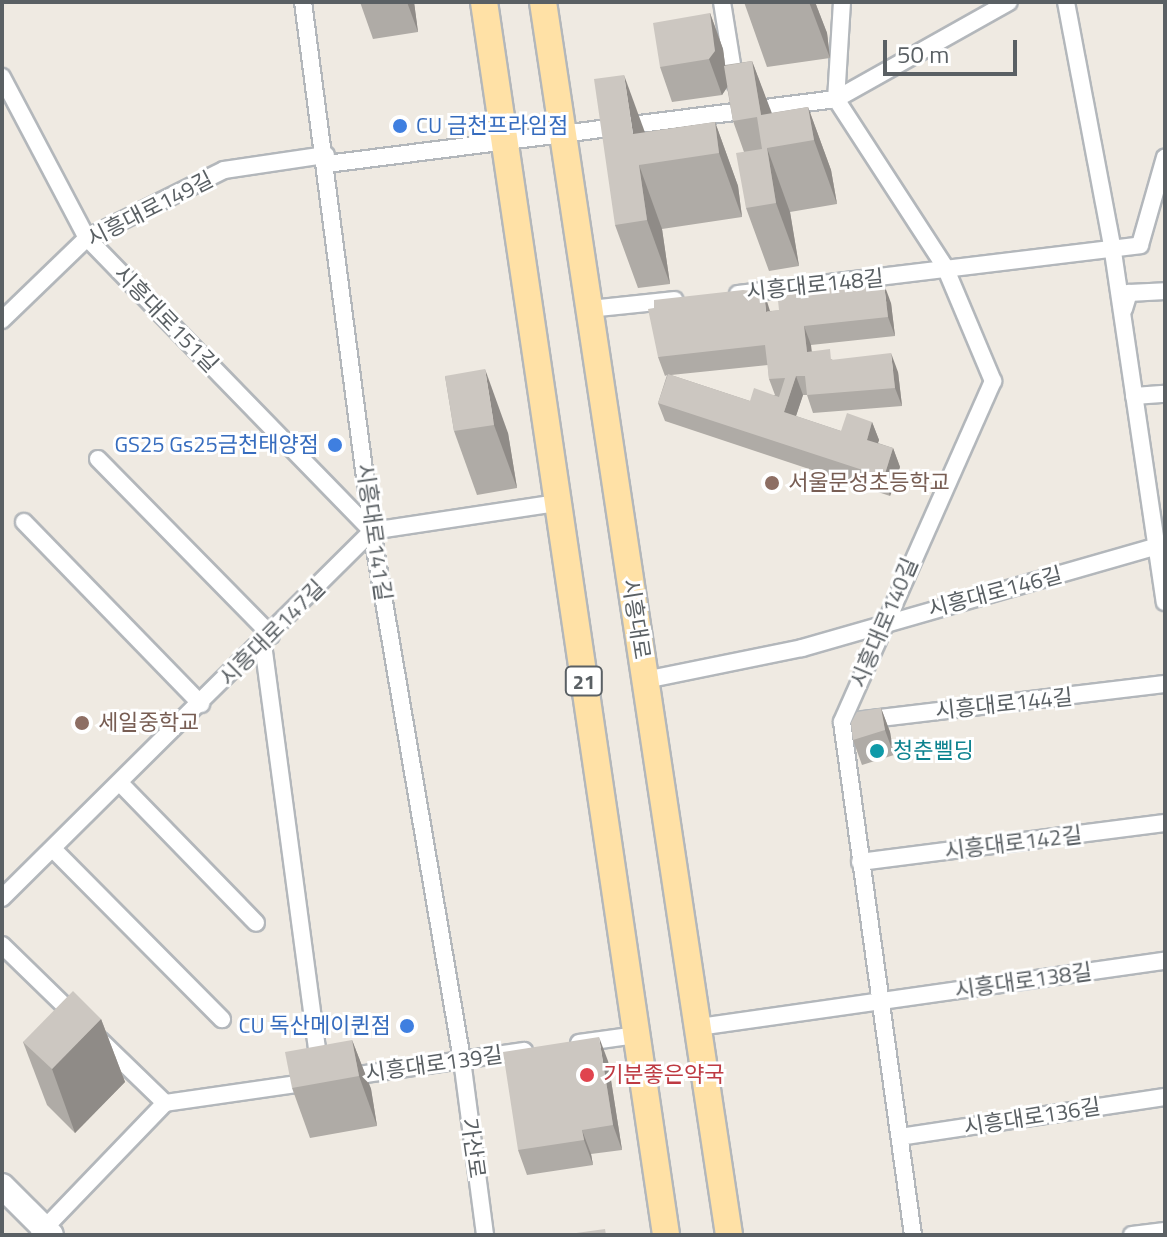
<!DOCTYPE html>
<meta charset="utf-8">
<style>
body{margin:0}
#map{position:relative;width:1167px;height:1237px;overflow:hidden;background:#efeae2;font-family:"Titillium Web","Noto Sans KR",sans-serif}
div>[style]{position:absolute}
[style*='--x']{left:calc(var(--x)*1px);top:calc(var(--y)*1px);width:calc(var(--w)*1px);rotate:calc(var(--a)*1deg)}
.roads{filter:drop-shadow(2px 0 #b3b7bb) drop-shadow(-2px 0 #b3b7bb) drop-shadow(0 2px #b3b7bb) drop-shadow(0 -2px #b3b7bb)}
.minor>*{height:16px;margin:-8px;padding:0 8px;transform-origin:8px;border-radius:8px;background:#fff}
.secondary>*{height:24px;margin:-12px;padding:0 12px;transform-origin:12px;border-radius:12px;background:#fff}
.primary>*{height:26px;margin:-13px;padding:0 13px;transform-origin:13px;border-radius:13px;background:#ffe1a6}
.wall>*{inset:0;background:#afaba6}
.shaded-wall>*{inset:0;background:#8f8b87}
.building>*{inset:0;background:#ccc7c1}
.dots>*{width:22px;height:22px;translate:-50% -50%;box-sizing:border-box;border:4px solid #fff;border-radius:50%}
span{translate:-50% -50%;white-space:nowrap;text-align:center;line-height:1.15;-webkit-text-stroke:6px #fff;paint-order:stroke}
.shield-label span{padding:2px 6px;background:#fff;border:2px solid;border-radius:6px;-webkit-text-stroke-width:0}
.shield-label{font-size:20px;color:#5a6064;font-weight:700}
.shop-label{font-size:22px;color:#366cbe}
.left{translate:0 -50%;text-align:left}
.right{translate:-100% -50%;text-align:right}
.street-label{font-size:22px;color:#5a6064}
.education-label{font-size:22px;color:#785e54}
.culture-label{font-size:22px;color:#0d838f}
.health-label{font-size:22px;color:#be3a42}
.frame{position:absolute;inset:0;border:4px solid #5a6064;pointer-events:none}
.scale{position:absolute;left:883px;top:40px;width:134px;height:36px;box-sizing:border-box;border:4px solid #5a6064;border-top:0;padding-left:10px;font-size:24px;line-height:28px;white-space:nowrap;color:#5a6064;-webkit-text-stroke:6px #fff;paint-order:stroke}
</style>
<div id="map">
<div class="roads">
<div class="minor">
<div style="--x:303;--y:2;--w:533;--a:82.57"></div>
<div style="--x:372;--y:531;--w:537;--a:80.34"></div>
<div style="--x:462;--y:1060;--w:177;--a:82.5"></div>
<div style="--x:722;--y:2;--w:82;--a:80.9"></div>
<div style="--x:842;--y:2;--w:97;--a:93.5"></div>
<div style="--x:836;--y:99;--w:200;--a:57"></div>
<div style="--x:945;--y:267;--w:124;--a:67.2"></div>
<div style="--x:993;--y:381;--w:373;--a:113.9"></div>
<div style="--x:842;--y:722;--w:518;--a:82.12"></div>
<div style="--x:1066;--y:2;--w:247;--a:79.3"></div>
<div style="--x:1112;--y:245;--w:361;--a:81.6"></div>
<div style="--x:2;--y:77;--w:182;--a:62.2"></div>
<div style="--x:87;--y:238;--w:409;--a:45.8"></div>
<div style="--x:327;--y:164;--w:513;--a:-7.28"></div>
<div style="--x:836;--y:99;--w:198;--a:-29.3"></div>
<div style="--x:738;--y:294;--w:405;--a:-6.9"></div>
<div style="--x:1140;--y:245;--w:91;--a:-74.1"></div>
<div style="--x:589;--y:309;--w:86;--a:-6"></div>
<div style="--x:1124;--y:309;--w:17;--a:-73"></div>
<div style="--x:1129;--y:293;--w:36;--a:-3"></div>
<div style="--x:2;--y:320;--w:118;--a:-44"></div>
<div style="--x:87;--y:238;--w:153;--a:-26.4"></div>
<div style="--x:224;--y:170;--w:103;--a:-8.4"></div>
<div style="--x:1134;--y:396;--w:31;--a:-4"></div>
<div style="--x:98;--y:459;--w:247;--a:45.5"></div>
<div style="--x:24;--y:522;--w:254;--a:45.8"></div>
<div style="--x:263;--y:644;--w:426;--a:82.4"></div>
<div style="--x:645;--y:680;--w:160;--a:-11.5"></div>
<div style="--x:802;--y:648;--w:378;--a:-16"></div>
<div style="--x:863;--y:720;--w:304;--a:-6.8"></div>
<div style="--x:120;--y:783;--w:195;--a:45.8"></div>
<div style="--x:53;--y:849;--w:240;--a:45.2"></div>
<div style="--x:860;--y:862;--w:307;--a:-7.3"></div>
<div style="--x:2;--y:898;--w:521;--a:-44.77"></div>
<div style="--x:372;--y:531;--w:188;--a:-8.6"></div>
<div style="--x:2;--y:945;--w:102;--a:44.2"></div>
<div style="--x:699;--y:1027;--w:471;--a:-8.1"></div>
<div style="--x:100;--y:1040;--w:91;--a:44.1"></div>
<div style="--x:579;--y:1043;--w:59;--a:-7.9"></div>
<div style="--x:345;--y:1077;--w:181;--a:-8.3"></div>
<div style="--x:900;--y:1137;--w:268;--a:-8.6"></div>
<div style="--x:39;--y:1234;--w:182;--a:-46.1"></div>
<div style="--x:165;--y:1103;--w:147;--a:-8.2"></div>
<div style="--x:1132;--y:1235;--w:33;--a:-7"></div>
</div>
<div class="secondary">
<div style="--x:2;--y:1186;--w:69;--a:45"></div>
</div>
<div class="primary">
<div style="--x:484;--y:2;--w:1246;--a:81.6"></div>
<div style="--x:543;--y:2;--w:1247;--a:81.42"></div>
</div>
</div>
<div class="wall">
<div style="clip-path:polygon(360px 2px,414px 2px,418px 32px,373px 39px)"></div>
<div style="clip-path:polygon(744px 2px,815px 2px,827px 33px,830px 58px,767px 67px)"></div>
<div style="clip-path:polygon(710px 13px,723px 49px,725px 65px,752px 61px,771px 113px,808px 107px,831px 170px,837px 204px,790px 212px,799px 266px,769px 271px,746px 208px,744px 152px,733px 121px,727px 87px,722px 95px,672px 102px,660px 67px)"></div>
<div style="clip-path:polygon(715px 122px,738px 186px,742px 217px,662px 229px,670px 284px,638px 288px,615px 225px,645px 132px)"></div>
<div style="clip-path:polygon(evenodd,891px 303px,895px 336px,811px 345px,811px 351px,833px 360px,898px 372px,902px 406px,813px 413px,807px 395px,803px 395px,796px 416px,841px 431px,872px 422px,879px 440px,878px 443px,893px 448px,900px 467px,890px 496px,665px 421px,658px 403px,667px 375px,665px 376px,658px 357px,770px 311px,891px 303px,768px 365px,769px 379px,775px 395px,750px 401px,671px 375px,768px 365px)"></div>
<div style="clip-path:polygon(445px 376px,508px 433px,517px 488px,477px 495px,454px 431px)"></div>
<div style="clip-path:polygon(881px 708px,890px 732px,894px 755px,862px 765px,853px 740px)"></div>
<div style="clip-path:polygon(101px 1019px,125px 1082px,75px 1133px,47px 1105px,23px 1042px)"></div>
<div style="clip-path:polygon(352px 1040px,371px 1089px,377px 1126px,310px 1138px,292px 1088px)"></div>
<div style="clip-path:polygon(608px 1061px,622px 1150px,591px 1154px,593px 1165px,527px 1175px,518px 1150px)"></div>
</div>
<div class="shaded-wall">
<div style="clip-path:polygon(407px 2px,414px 2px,418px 32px)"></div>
<div style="clip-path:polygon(809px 2px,815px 2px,827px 33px,830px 58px)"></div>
<div style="clip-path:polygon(710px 13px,723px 49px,728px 86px,722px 95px,709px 59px)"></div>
<div style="clip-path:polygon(752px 61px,776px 124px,761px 115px)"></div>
<div style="clip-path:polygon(624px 75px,647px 138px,633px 134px)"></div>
<div style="clip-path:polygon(808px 107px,831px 170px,837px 204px,814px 140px)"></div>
<div style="clip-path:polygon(715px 122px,738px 186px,742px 217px,719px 153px)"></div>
<div style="clip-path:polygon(767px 148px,790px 212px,799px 266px,776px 203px)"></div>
<div style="clip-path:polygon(639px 165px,662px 229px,670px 284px,647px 220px)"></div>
<div style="clip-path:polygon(884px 284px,891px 303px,895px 336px,888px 317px)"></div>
<div style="clip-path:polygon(764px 292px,770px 311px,766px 312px)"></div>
<div style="clip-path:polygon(804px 326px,811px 345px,814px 370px,807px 352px)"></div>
<div style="clip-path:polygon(891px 353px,898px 372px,902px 406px,895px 388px)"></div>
<div style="clip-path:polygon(485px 369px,508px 433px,517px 488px,494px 425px)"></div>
<div style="clip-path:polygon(796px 376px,803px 395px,791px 431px,784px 412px)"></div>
<div style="clip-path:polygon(872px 422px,879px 440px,873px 458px,867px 440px)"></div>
<div style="clip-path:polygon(893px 448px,900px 467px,890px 496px,884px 477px)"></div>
<div style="clip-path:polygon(881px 708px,890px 732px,894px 755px,885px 730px)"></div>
<div style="clip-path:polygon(101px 1019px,125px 1082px,75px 1133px,52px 1069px)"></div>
<div style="clip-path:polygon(599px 1037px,608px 1061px,622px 1150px,613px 1125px)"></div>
<div style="clip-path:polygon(352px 1040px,371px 1089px,377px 1126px,359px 1076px)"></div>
<div style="clip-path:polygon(582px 1130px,591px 1154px,593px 1165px,584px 1140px)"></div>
</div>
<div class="building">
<div style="clip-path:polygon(710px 13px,715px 51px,709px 59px,660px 67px,653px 23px)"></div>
<div style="clip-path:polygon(752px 61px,761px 115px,808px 107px,814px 140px,767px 148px,776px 203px,746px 208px,736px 153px,762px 149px,757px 117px,733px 121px,724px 66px)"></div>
<div style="clip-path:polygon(624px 75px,633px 134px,715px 122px,719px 153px,639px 165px,647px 220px,615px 225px,594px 79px)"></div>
<div style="clip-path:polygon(884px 284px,888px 317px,804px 326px,807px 352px,830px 349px,831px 360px,891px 353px,895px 388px,807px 395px,805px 376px,796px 376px,784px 412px,841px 431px,847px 413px,872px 422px,867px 440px,893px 448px,884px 477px,658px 403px,668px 374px,750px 401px,754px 388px,779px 397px,785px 378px,769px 379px,765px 345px,658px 357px,648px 309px,654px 308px,654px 300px,743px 290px,764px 292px,766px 312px,779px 310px,777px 291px)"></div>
<div style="clip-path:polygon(485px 369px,494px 425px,454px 431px,445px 376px)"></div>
<div style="clip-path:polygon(881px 708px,885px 730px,853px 740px,851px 723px,857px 712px)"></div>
<div style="clip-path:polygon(73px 991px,101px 1019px,52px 1069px,23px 1042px)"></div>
<div style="clip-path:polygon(599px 1037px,613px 1125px,582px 1130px,584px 1140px,518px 1150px,503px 1052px)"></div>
<div style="clip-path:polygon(352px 1040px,359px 1076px,292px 1088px,285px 1052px)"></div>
<div style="clip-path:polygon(605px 1229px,606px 1235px,562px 1235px)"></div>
</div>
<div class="dots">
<div style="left:400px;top:126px;background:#3f7fe0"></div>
<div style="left:335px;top:445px;background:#3f7fe0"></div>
<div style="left:772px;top:483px;background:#8d6e63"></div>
<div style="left:82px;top:723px;background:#8d6e63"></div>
<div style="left:877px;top:751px;background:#0f9aa8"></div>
<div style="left:407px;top:1026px;background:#3f7fe0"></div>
<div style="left:587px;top:1075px;background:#e0444e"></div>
</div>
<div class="shield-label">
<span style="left:584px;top:681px">21</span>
</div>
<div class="shop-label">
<span class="left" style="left:416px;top:126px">CU 금천프라임점</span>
<span class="right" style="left:319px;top:445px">GS25 Gs25금천태양점</span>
<span class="right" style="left:391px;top:1026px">CU 독산메이퀸점</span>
</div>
<div class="street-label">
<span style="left:150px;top:209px;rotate:-27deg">시흥대로149길</span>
<span style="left:815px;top:285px;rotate:-6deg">시흥대로148길</span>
<span style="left:166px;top:319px;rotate:46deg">시흥대로151길</span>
<span style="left:374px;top:532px;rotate:82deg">시흥대로141길</span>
<span style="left:995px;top:592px;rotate:-15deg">시흥대로146길</span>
<span style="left:636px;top:619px;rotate:81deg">시흥대로</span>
<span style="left:884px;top:623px;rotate:-67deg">시흥대로140길</span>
<span style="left:272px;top:633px;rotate:-45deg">시흥대로147길</span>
<span style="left:1004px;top:704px;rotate:-6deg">시흥대로144길</span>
<span style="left:1013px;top:843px;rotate:-7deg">시흥대로142길</span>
<span style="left:1023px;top:981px;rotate:-8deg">시흥대로138길</span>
<span style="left:434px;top:1064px;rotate:-8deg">시흥대로139길</span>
<span style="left:1032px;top:1117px;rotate:-9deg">시흥대로136길</span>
<span style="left:473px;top:1148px;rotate:82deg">가산로</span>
</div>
<div class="education-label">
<span class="left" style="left:788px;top:483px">서울문성초등학교</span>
<span class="left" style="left:98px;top:723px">세일중학교</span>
</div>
<div class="culture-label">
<span class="left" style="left:893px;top:751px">청춘삘딩</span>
</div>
<div class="health-label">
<span class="left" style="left:603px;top:1075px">기분좋은약국</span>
</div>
<div class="frame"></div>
<div class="scale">50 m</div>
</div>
